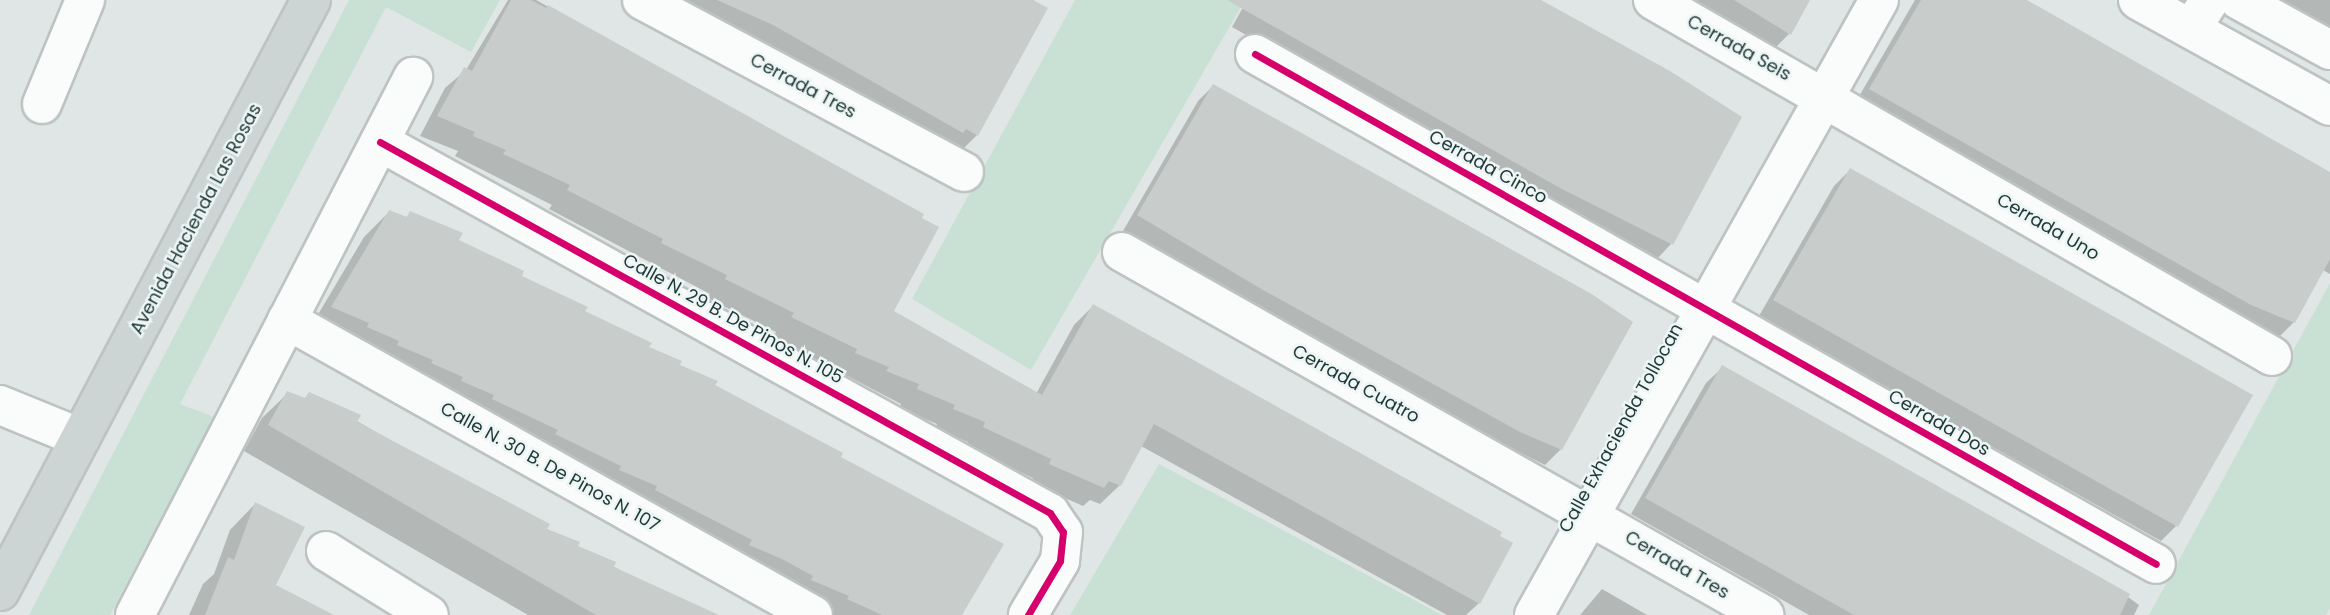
<!DOCTYPE html>
<style>
body{margin:0}
#map{position:relative;width:2330px;height:615px;overflow:hidden;background:#e0e6e5;font-family:Poppins,sans-serif}
div>[style]{position:absolute}
[style*='--x']{left:calc(var(--x)*1px);top:calc(var(--y)*1px);width:calc(var(--w)*1px);rotate:calc(var(--a)*1deg)}
.green>*{inset:0;background:#c9e0d5}
.shadow>*{inset:0;background:#0003}
.building>*{inset:0;background:#c8cdcc}
.roads{filter:drop-shadow(2px 0 #bdc3c2) drop-shadow(-2px 0 #bdc3c2) drop-shadow(0 2px #bdc3c2) drop-shadow(0 -2px #bdc3c2)}
.minor>*{height:38px;margin:-19px;padding:0 19px;transform-origin:19px;border-radius:19px;background:#fafbfb}
.major>*{height:38px;margin:-19px;padding:0 19px;transform-origin:19px;border-radius:19px;background:#ccd4d4}
.cycleway>*{height:7px;margin:-3.5px;padding:0 3.5px;transform-origin:3.5px;border-radius:3.5px;background:#d6006c}
span{translate:-50% -50%;white-space:nowrap;text-align:center;line-height:1.15;-webkit-text-stroke:5px #edf6f4;paint-order:stroke}
.street-label{font-size:18px;color:#1f3837}
</style>
<div id="map">
<div class="green">
<div style="clip-path:polygon(349px 0,500px 0,471px 52px,386px 7px,180px 404px,214px 417px,110px 615px,29px 615px)"></div>
<div style="clip-path:polygon(1075px 0,1245px 0,1031px 370px,912px 299px)"></div>
<div style="clip-path:polygon(2330px 283px,2330px 608px,2326px 615px,2149px 615px)"></div>
<div style="clip-path:polygon(1159px 464px,1442px 615px,1070px 615px)"></div>
</div>
<div class="shadow">
<div style="clip-path:polygon(508px 0,536px 0,922px 215px,892px 312px,1036px 394px,1074px 325px,1093px 306px,1479px 603px,1466px 615px,1447px 615px,1141px 446px,1120px 485px,1100px 504px,1090px 500px,1083px 506px,1031px 483px,1033px 478px,965px 446px,968px 442px,935px 428px,937px 424px,899px 408px,901px 404px,773px 337px,776px 332px,707px 298px,710px 294px,549px 209px,552px 205px,455px 156px,458px 151px,420px 136px,445px 88px,466px 70px)"></div>
<div style="clip-path:polygon(683px 0,1034px 0,977px 135px,961px 151px,867px 104px)"></div>
<div style="clip-path:polygon(1247px 0,1539px 0,1671px 244px,1656px 260px,1609px 239px,1232px 27px)"></div>
<div style="clip-path:polygon(1677px 0,1808px 0,1790px 33px,1774px 49px)"></div>
<div style="clip-path:polygon(1915px 0,2020px 0,2330px 175px,2330px 274px,2323px 270px,2294px 322px,2278px 338px,1854px 105px)"></div>
<div style="clip-path:polygon(2265px 0,2330px 0,2330px 37px)"></div>
<div style="clip-path:polygon(1213px 86px,1561px 449px,1545px 465px,1450px 418px,1123px 231px,1198px 101px)"></div>
<div style="clip-path:polygon(1850px 170px,2176px 526px,2161px 541px,1759px 316px,1834px 186px)"></div>
<div style="clip-path:polygon(389px 212px,406px 218px,410px 213px,839px 458px,961px 615px,809px 615px,307px 333px,364px 237px)"></div>
<div style="clip-path:polygon(1722px 368px,2103px 579px,2139px 605px,2134px 615px,1809px 615px,1631px 514px,1706px 383px)"></div>
<div style="clip-path:polygon(288px 393px,304px 399px,309px 394px,699px 615px,528px 615px,244px 451px,262px 418px)"></div>
<div style="clip-path:polygon(255px 504px,274px 586px,325px 615px,189px 615px,203px 584px,214px 574px,230px 530px)"></div>
<div style="clip-path:polygon(1602px 589px,1647px 615px,1580px 615px)"></div>
</div>
<div class="building">
<div style="clip-path:polygon(511px 0,531px 0,546px 8px,548px 5px,924px 214px,922px 218px,939px 227px,894px 311px,1042px 395px,1093px 304px,1502px 532px,1500px 536px,1513px 543px,1480px 604px,1154px 424px,1121px 486px,1109px 481px,1104px 488px,1049px 464px,1051px 459px,983px 427px,985px 422px,953px 409px,955px 405px,917px 389px,919px 384px,886px 371px,889px 367px,855px 353px,857px 349px,791px 317px,794px 313px,725px 279px,727px 275px,661px 243px,663px 239px,567px 190px,570px 185px,503px 154px,506px 150px,473px 136px,475px 132px,437px 116px,464px 67px,472px 71px)"></div>
<div style="clip-path:polygon(717px 0,1033px 0,1048px 8px,978px 136px,966px 129px,963px 133px,773px 25px)"></div>
<div style="clip-path:polygon(1227px 0,1541px 0,1670px 71px,1742px 117px,1673px 245px,1560px 188px)"></div>
<div style="clip-path:polygon(1734px 0,1810px 0,1791px 35px)"></div>
<div style="clip-path:polygon(1921px 0,2027px 0,2330px 172px,2330px 259px,2295px 323px,2251px 305px,1869px 89px)"></div>
<div style="clip-path:polygon(1213px 84px,1590px 293px,1633px 322px,1562px 450px,1520px 432px,1263px 290px,1137px 215px)"></div>
<div style="clip-path:polygon(1850px 168px,2253px 395px,2178px 527px,1773px 300px)"></div>
<div style="clip-path:polygon(389px 210px,407px 217px,410px 211px,463px 233px,459px 240px,524px 271px,522px 276px,588px 307px,585px 311px,652px 343px,649px 347px,682px 361px,680px 365px,718px 381px,715px 385px,843px 453px,841px 457px,1004px 544px,962px 615px,882px 615px,847px 599px,849px 596px,811px 580px,813px 576px,782px 559px,749px 545px,752px 540px,655px 490px,657px 486px,619px 470px,621px 466px,555px 434px,558px 430px,492px 399px,494px 395px,461px 381px,463px 377px,431px 363px,433px 360px,397px 345px,399px 341px,367px 327px,369px 323px,331px 307px)"></div>
<div style="clip-path:polygon(1722px 365px,2130px 594px,2120px 615px,1854px 615px,1645px 498px)"></div>
<div style="clip-path:polygon(287px 391px,305px 398px,309px 392px,361px 415px,357px 422px,550px 524px,547px 529px,580px 542px,578px 546px,616px 562px,614px 567px,719px 615px,596px 615px,268px 425px)"></div>
<div style="clip-path:polygon(255px 502px,305px 527px,276px 585px,334px 615px,205px 615px,228px 557px,234px 560px)"></div>
</div>
<div class="roads">
<div class="minor">
<div style="--x:642;--y:0;--w:365;--a:28.1"></div>
<div style="--x:1653;--y:0;--w:714;--a:29.9"></div>
<div style="--x:2138;--y:0;--w:219;--a:28.9"></div>
<div style="--x:2239;--y:0;--w:104;--a:28.8"></div>
<div style="--x:2191;--y:29;--w:35;--a:-57"></div>
<div style="--x:1255;--y:54;--w:1035;--a:29.51"></div>
<div style="--x:42;--y:104;--w:113;--a:-67.5"></div>
<div style="--x:380;--y:142;--w:766;--a:28.97"></div>
<div style="--x:1050;--y:513;--w:23;--a:56"></div>
<div style="--x:1063;--y:532;--w:29;--a:96"></div>
<div style="--x:1060;--y:561;--w:63;--a:120.7"></div>
<div style="--x:1122;--y:252;--w:738;--a:29.48"></div>
<div style="--x:287;--y:320;--w:603;--a:29.29"></div>
<div style="--x:0;--y:405;--w:87;--a:22.2"></div>
<div style="--x:326;--y:551;--w:121;--a:31.9"></div>
<div style="--x:135;--y:615;--w:606;--a:-62.67"></div>
<div style="--x:1534;--y:615;--w:705;--a:-60.71"></div>
</div>
<div class="major">
<div style="--x:0;--y:591;--w:668;--a:-62.25"></div>
</div>
</div>
<div class="cycleway">
<div style="--x:1255;--y:54;--w:1035;--a:29.51"></div>
<div style="--x:380;--y:142;--w:766;--a:28.97"></div>
<div style="--x:1050;--y:513;--w:23;--a:56"></div>
<div style="--x:1063;--y:532;--w:29;--a:96"></div>
<div style="--x:1060;--y:561;--w:63;--a:120.7"></div>
</div>
<div class="street-label">
<span style="left:1739px;top:48px;rotate:29deg">Cerrada Seis</span>
<span style="left:803px;top:86px;rotate:28deg">Cerrada Tres</span>
<span style="left:1488px;top:167px;rotate:29deg">Cerrada Cinco</span>
<span style="left:196px;top:219px;rotate:-62deg">Avenida Hacienda Las Rosas</span>
<span style="left:2048px;top:227px;rotate:30deg">Cerrada Uno</span>
<span style="left:733px;top:319px;rotate:29deg">Calle N. 29 B. De Pinos N. 105</span>
<span style="left:1356px;top:384px;rotate:29deg">Cerrada Cuatro</span>
<span style="left:1939px;top:423px;rotate:30deg">Cerrada Dos</span>
<span style="left:1621px;top:428px;rotate:-61deg">Calle Exhacienda Tollocan</span>
<span style="left:550px;top:467px;rotate:29deg">Calle N. 30 B. De Pinos N. 107</span>
<span style="left:1677px;top:565px;rotate:30deg">Cerrada Tres</span>
</div>
</div>
